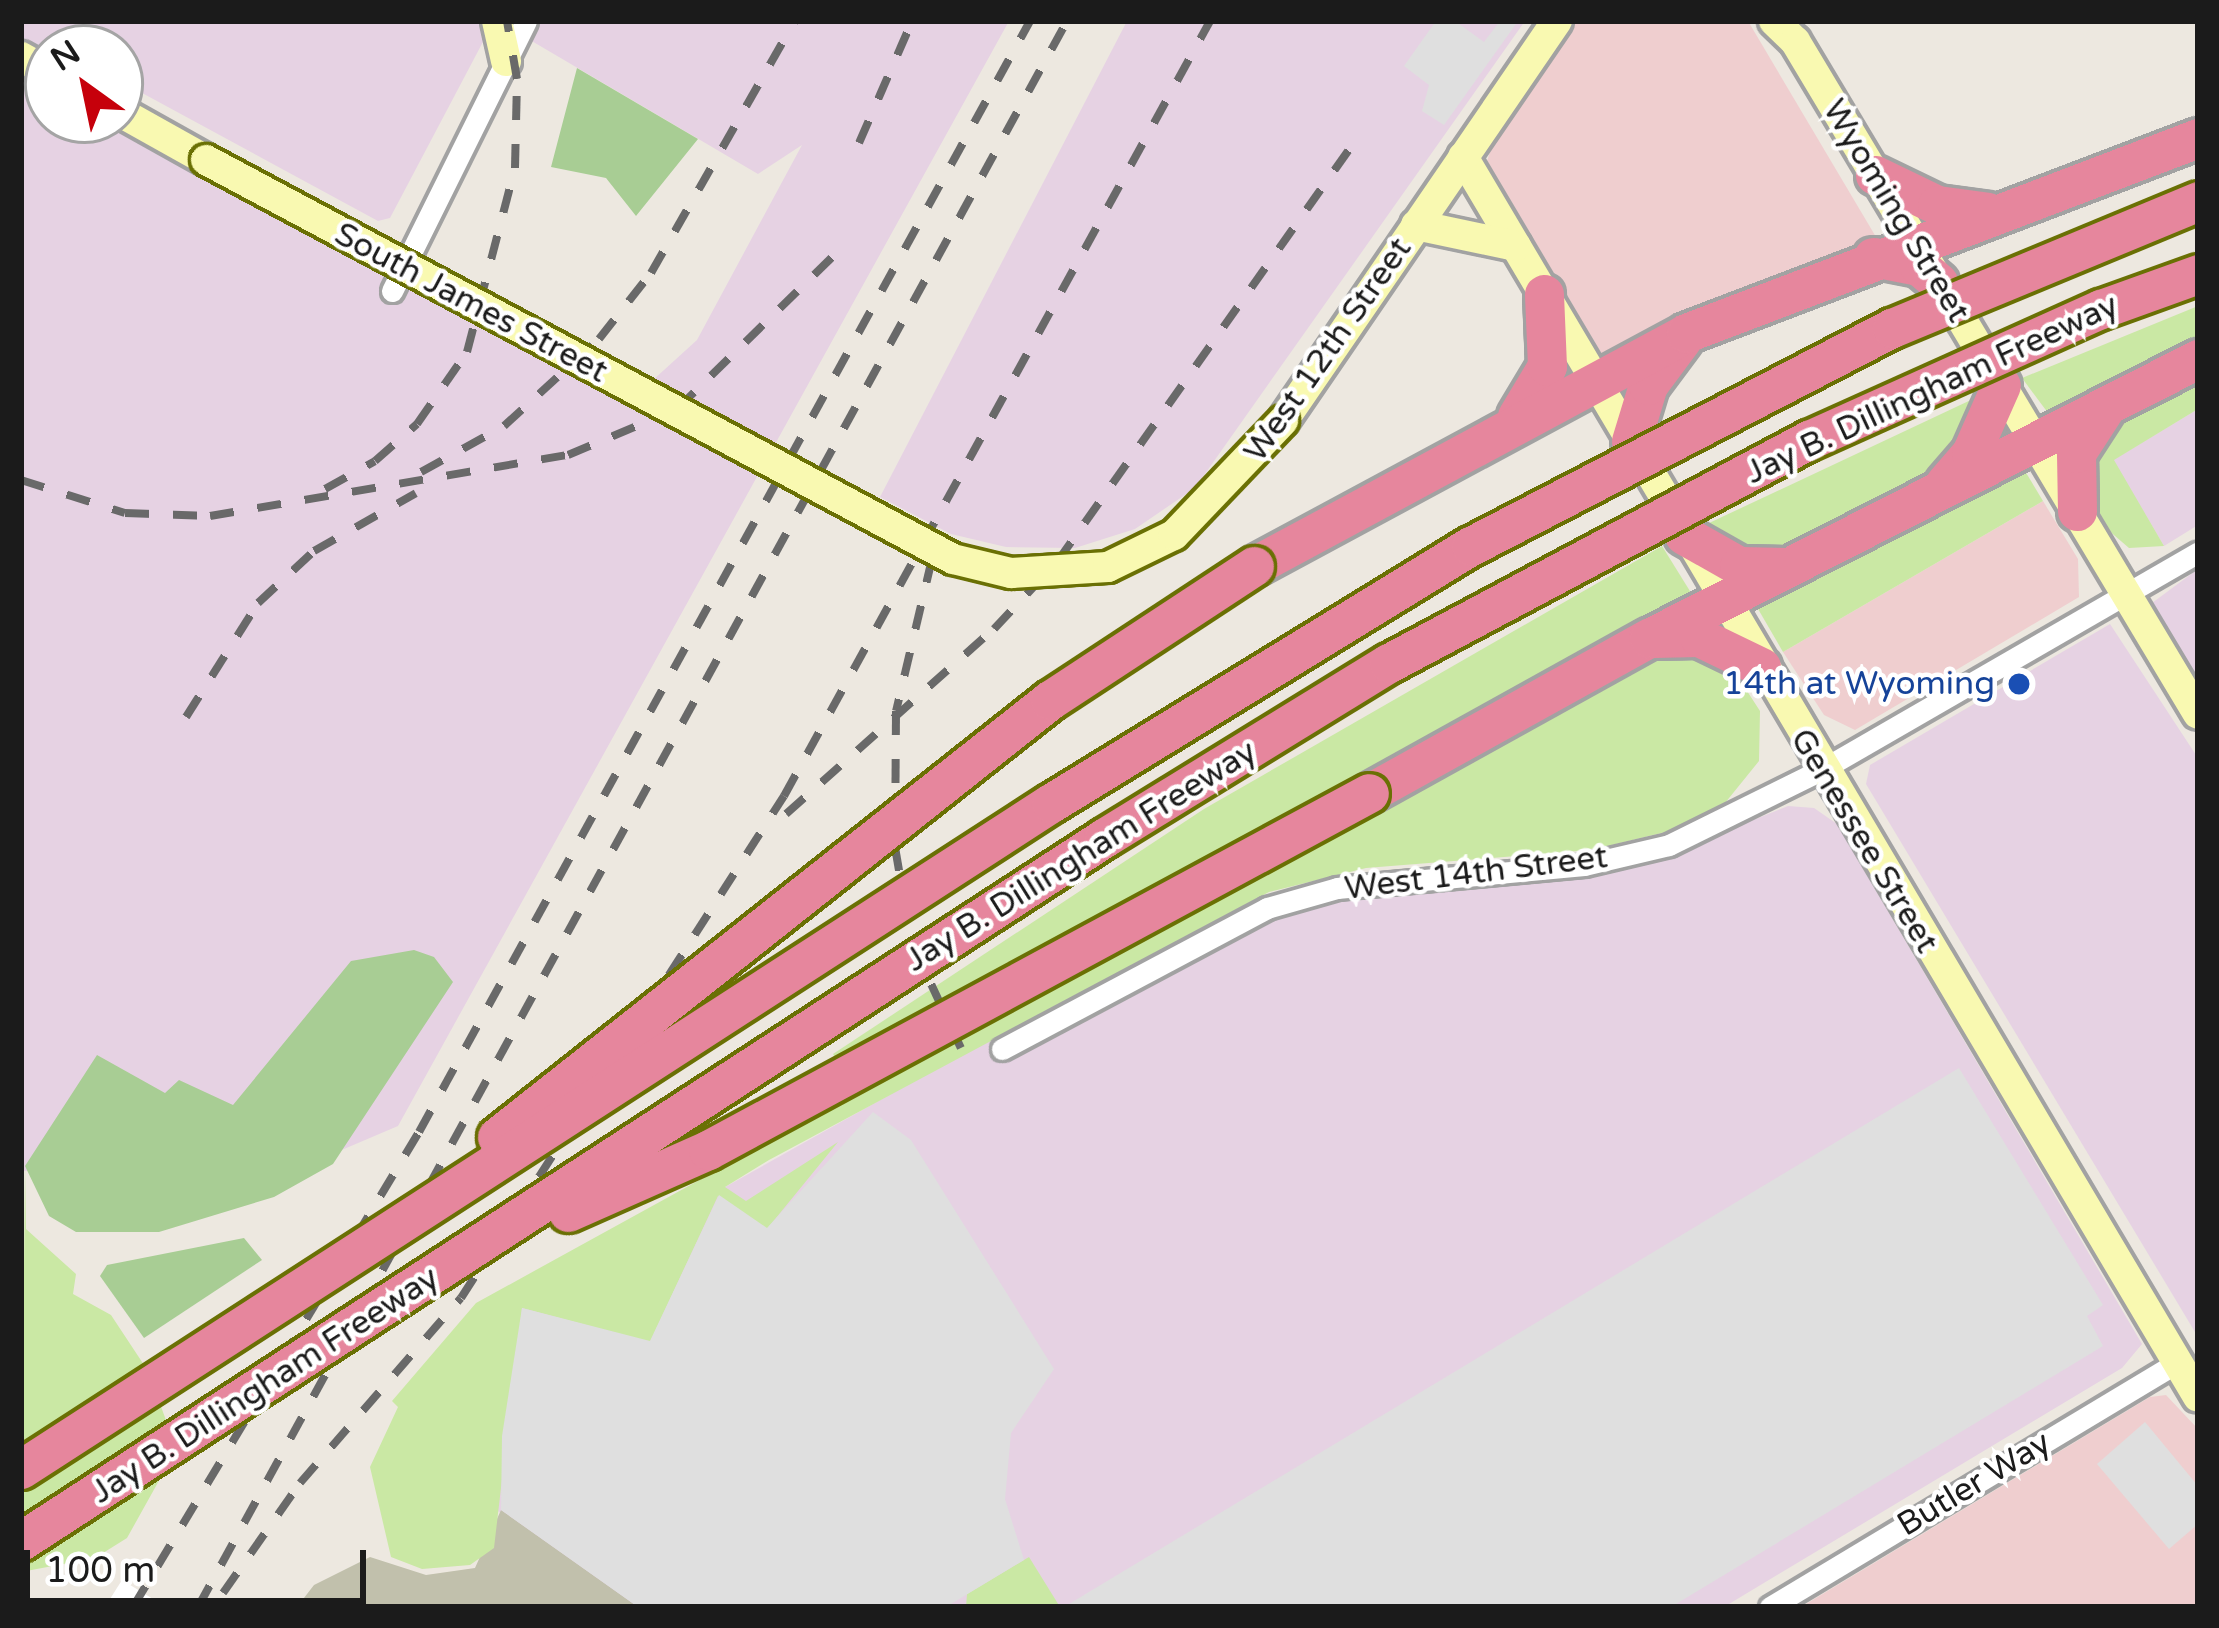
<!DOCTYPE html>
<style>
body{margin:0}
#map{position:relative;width:2219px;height:1628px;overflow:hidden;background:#ede8e0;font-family:"Varela Round",sans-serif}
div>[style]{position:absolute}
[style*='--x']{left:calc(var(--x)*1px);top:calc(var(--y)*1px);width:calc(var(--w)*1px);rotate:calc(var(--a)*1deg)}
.commercial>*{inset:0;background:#efcecf}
.industrial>*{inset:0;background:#e6d2e3}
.construction>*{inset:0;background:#c1c0ac}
.grass>*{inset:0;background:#cae8a4}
.forest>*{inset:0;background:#a8cd94}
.parking>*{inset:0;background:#dfdfdf}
.pier>*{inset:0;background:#fff}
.roads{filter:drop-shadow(3px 0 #a2a2a2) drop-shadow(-3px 0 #a2a2a2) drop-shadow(0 3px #a2a2a2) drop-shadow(0 -3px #a2a2a2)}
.street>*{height:21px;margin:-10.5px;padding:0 10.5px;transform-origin:10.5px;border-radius:10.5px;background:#fff}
.secondary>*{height:30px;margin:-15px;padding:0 15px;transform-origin:15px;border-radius:15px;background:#f9f9b1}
.highway>*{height:39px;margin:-19.5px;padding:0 19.5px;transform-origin:19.5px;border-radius:19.5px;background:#e6869d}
.rail>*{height:8px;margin-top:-4px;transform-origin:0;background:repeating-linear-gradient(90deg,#696969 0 24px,transparent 0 48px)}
.bridges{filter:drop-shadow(3px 0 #6a7004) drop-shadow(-3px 0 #6a7004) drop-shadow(0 3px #6a7004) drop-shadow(0 -3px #6a7004)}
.secondary-bridge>*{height:30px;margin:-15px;padding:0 15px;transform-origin:15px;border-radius:15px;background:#f9f9b1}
.highway-bridge>*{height:39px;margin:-19.5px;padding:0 19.5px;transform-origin:19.5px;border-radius:19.5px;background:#e6869d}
.dots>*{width:33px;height:33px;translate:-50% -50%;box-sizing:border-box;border:6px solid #fff;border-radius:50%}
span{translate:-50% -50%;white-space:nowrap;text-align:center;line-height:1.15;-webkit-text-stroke:9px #fff;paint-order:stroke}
.street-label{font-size:33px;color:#1b1b1b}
.transit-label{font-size:33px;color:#164399}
.right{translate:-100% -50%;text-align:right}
.frame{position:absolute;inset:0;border:24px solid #1b1b1b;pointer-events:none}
.north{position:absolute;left:24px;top:24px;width:120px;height:120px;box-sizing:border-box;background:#fff;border:3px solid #a4a4a4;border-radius:50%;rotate:327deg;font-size:33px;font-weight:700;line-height:48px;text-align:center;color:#1b1b1b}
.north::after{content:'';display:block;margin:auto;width:42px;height:54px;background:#c6000b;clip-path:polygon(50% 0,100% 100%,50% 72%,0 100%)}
.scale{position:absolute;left:24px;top:1550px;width:342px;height:54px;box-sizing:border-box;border:6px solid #1b1b1b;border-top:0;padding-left:15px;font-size:36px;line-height:42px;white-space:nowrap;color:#1b1b1b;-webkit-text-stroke:9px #fff;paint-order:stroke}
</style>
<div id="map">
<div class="commercial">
<div style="clip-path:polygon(1574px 21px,1748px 21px,1876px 237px,1608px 357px,1601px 353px,1487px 161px,1497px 130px)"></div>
<div style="clip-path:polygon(2043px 501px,2078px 559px,2079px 597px,1855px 730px,1824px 715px,1783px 652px)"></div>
<div style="clip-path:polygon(2166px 1395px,2198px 1429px,2198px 1607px,1801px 1607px,2150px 1397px)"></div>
</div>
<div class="industrial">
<div style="clip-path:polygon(21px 21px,494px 21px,390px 218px,378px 221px,120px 81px,120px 48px,48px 48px,48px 58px,21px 41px)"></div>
<div style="clip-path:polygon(541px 21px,1009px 21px,398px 1126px,297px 1169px,21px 1171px,21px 87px,48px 95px,48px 120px,97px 120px,631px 400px,697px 340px,802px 145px,758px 174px,530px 40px)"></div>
<div style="clip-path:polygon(1127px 21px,1525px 21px,1195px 488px,1135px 529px,1075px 548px,1006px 547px,951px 534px,880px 497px)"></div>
<div style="clip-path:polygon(2198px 409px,2198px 525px,2164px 546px,2113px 460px)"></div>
<div style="clip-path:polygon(2198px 569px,2198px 682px,2152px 603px)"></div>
<div style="clip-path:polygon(2110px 624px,2198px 758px,2198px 1337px,1866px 784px,1870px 765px)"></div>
<div style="clip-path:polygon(1788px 806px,1814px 808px,1837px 824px,2142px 1344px,2122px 1368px,1724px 1607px,624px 1607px,490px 1505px,520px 1302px,989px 1039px,1003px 1062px,1200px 953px,1297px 910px,1368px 895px,1633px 868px)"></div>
</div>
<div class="construction">
<div style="clip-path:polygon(501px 1510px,638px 1607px,297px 1607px,314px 1585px,370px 1557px,426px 1575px,475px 1568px)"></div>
</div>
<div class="grass">
<div style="clip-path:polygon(2198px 306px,2198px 345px,2051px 417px,2022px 378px)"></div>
<div style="clip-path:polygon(2198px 375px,2198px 409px,2114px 460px,2164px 546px,2129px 548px,2100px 523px,2085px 472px,2103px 428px)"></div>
<div style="clip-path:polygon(1973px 399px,1973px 421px,1948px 465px,1797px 549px,1749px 553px,1707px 524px)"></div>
<div style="clip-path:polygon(2022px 466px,2043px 501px,1783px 652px,1754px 602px)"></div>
<div style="clip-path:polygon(1662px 546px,1693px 596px,836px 1059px,833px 1054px,1204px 809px)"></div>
<div style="clip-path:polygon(1685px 651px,1736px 674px,1760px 711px,1759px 761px,1721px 808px,1670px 831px,1591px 850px,1366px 868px,1269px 892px,769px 1160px,725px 1187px,746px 1201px,838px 1142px,767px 1229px,718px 1196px,650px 1342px,522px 1308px,494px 1548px,470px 1565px,422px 1569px,391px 1557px,370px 1467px,398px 1407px,392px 1401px,476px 1303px,1655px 654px)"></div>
<div style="clip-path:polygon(25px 1166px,26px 1229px,76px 1274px,73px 1294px,111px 1315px,148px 1371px,167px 1423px,161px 1477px,127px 1538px,95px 1558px,21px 1572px)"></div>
<div style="clip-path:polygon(1029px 1557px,1060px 1607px,966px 1607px,967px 1594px)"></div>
</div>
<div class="forest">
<div style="clip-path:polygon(577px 68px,698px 139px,636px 216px,606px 178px,551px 167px)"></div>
<div style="clip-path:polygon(414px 950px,434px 957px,453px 982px,333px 1164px,274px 1197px,159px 1232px,76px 1232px,49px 1216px,25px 1166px,97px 1055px,165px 1093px,179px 1080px,233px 1105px,351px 961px)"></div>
<div style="clip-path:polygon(244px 1238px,262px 1260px,144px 1338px,100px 1276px,107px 1265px)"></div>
</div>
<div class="parking">
<div style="clip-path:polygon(1436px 21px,1455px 21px,1484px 42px,1500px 21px,1518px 21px,1444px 125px,1422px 111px,1429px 85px,1404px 66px)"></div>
<div style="clip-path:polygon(1959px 1068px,2103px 1305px,2087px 1316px,2103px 1346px,1671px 1607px,1064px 1607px)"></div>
<div style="clip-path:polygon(873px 1112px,911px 1140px,1054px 1369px,1011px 1433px,1005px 1499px,1024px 1560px,946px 1607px,638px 1607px,501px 1510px,502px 1436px,522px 1308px,650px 1341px,719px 1195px,767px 1228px)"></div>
<div style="clip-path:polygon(2145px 1422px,2198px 1486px,2198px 1524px,2169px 1549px,2097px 1464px)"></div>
</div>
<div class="pier">
<div style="clip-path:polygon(122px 1580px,153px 1599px,148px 1607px,105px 1607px)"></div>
</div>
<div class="roads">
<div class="street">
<div style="--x:392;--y:291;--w:301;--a:-63.6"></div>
<div style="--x:1002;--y:1049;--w:300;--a:-28"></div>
<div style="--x:1267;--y:908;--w:73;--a:-15.9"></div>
<div style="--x:1337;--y:888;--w:248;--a:-5.3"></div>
<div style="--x:1584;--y:865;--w:87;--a:-13.2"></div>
<div style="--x:1669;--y:845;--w:169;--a:-26.3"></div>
<div style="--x:1821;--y:770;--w:435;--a:-30"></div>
<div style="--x:1770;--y:1607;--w:475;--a:-31"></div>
</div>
<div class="secondary">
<div style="--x:497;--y:21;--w:41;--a:77.3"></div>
<div style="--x:1774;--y:21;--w:29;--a:44"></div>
<div style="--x:1795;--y:41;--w:784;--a:59.09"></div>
<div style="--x:21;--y:57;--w:31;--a:29"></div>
<div style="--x:120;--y:112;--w:98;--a:29.2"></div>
<div style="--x:1463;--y:157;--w:1441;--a:59.34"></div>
<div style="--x:1416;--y:225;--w:102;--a:11.9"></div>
<div style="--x:1283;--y:421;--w:485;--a:-55.6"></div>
</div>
<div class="highway">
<div style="--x:1875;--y:175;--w:69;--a:25.8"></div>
<div style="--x:1937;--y:205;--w:51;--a:7.8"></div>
<div style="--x:1873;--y:257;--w:47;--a:11.1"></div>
<div style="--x:1919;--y:266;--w:25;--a:40"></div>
<div style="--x:1517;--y:416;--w:58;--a:-59"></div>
<div style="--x:1547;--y:366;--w:72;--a:-92.4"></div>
<div style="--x:1631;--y:441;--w:59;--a:-73.1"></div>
<div style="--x:1648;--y:385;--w:59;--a:-53.3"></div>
<div style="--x:1945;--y:483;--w:40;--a:-49"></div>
<div style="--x:1971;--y:453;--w:74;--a:-66.2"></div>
<div style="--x:2077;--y:511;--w:58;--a:-91"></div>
<div style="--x:2076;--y:453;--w:55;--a:-56.9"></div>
<div style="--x:1684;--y:535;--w:63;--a:29.4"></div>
<div style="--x:1739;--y:566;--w:47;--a:1.2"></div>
<div style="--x:1254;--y:566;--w:491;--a:-28.3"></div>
<div style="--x:1686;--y:333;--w:548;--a:-20.85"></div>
<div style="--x:1654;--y:638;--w:45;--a:-1.3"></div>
<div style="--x:1699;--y:637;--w:69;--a:25.8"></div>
<div style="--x:1369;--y:793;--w:320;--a:-29"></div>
<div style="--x:1649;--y:638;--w:616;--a:-26.94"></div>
</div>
</div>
<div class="rail">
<div style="--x:859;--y:143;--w:133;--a:-66.5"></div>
<div style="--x:421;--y:472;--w:95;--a:-29"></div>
<div style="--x:504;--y:426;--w:129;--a:-42.5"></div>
<div style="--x:599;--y:339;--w:84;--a:-51.8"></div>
<div style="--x:651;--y:273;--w:290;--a:-60.3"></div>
<div style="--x:21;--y:480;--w:109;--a:17.6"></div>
<div style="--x:125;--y:513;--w:85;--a:2"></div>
<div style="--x:210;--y:516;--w:363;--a:-9.7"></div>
<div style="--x:568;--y:455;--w:118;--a:-22.9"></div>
<div style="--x:677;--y:409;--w:219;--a:-44.4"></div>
<div style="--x:325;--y:489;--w:57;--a:-29.2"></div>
<div style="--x:375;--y:461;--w:56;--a:-41.4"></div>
<div style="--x:417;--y:424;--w:88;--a:-55.2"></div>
<div style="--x:467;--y:352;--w:190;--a:-75.4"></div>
<div style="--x:515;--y:168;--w:89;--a:-88.7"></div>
<div style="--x:517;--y:79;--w:59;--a:-99.8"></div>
<div style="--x:932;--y:559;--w:156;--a:103.3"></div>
<div style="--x:896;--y:711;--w:136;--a:90.4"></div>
<div style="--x:895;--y:847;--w:95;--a:80.3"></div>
<div style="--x:911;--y:941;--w:118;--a:65"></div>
<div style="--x:186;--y:717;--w:135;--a:-57.7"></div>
<div style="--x:258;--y:603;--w:76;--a:-42.9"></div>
<div style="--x:314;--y:551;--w:117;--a:-29.6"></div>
<div style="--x:786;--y:814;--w:278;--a:-41.7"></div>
<div style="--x:994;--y:629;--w:92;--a:-46.8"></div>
<div style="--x:1057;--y:562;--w:524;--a:-54.7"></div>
<div style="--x:223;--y:1593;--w:134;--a:-55"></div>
<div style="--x:300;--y:1483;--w:245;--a:-49"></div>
<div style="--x:461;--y:1298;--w:597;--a:-57.24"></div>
<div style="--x:784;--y:796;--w:884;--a:-61.2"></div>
<div style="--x:133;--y:1607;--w:554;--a:-58.95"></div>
<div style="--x:419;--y:1132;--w:1268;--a:-61.19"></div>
<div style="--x:198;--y:1607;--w:1808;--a:-61.28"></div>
</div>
<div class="bridges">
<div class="secondary-bridge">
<div style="--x:206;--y:160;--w:847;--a:28.11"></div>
<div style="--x:953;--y:559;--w:60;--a:13.6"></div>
<div style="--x:1011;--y:573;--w:97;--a:-3.5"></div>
<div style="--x:1108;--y:567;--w:73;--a:-25.9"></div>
<div style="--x:1174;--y:535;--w:158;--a:-46.3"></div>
</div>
<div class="highway-bridge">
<div style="--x:497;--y:1137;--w:705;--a:-38.32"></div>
<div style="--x:1050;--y:700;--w:244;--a:-33.3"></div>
<div style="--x:568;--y:1212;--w:153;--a:-23.9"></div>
<div style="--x:708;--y:1150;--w:751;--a:-28.37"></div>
<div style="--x:21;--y:1469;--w:1227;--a:-32.89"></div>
<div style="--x:1051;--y:803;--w:492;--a:-31.5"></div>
<div style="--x:1471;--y:546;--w:474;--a:-27.4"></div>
<div style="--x:1892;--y:328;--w:331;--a:-22.5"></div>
<div style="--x:21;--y:1541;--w:1291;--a:-32.99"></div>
<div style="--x:1104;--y:838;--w:334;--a:-31.6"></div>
<div style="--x:1389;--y:663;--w:476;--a:-28"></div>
<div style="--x:1809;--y:440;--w:320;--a:-24.2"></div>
<div style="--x:2101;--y:309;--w:103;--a:-19.8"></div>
</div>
</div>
<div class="dots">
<div style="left:2019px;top:684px;background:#1a4fb4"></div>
</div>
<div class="street-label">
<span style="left:1896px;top:211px;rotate:59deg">Wyoming Street</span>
<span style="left:471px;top:303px;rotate:28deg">South James Street</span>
<span style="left:1328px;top:350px;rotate:-55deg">West 12th Street</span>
<span style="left:1932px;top:389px;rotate:-25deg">Jay B. Dillingham Freeway</span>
<span style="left:1864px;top:841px;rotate:59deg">Genessee Street</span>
<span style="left:1081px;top:856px;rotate:-32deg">Jay B. Dillingham Freeway</span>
<span style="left:1476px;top:873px;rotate:-7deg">West 14th Street</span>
<span style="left:265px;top:1385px;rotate:-33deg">Jay B. Dillingham Freeway</span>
<span style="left:1974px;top:1484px;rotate:-31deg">Butler Way</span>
</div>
<div class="transit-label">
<span class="right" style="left:1995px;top:684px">14th at Wyoming</span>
</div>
<div class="frame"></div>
<div class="north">N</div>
<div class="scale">100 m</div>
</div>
